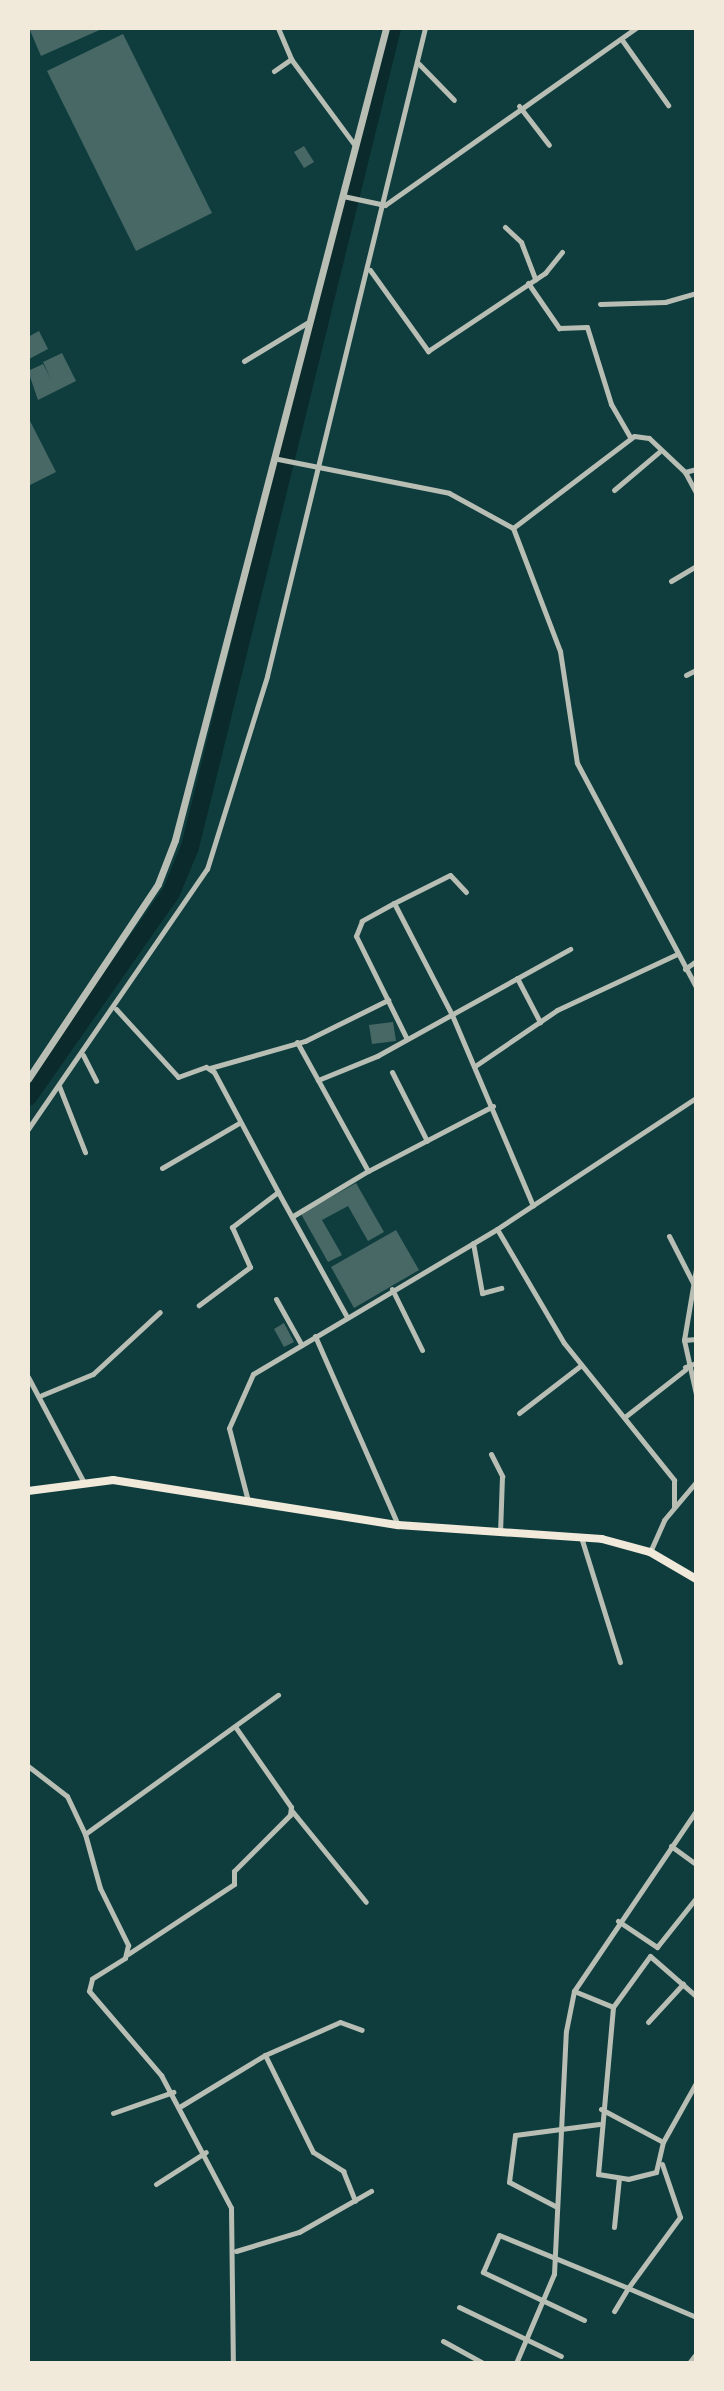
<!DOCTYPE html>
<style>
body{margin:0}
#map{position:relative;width:724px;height:2391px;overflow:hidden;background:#0f3d3e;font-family:"Asap Condensed",sans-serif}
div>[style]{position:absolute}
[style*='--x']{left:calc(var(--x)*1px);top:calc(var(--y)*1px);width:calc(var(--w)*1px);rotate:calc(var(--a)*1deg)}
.river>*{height:18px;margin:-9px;padding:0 9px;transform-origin:9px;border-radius:9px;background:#0a2a2b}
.building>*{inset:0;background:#486865}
.minor>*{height:5px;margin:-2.5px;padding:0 2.5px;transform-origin:2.5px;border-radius:2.5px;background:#b8beb3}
.tertiary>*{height:7px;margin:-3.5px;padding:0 3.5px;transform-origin:3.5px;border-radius:3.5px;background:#b8beb3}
.secondary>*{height:8px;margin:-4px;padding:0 4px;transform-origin:4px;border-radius:4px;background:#f1e9da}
span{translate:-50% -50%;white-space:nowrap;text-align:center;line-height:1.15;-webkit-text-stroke:7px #f1e9da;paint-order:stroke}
.frame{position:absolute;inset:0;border:30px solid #f1e9da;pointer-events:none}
</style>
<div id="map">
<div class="river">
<div style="--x:28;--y:1097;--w:249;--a:-55"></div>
<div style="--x:171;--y:893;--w:50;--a:-67.6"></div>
<div style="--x:190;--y:847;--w:844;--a:-76.14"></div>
</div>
<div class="building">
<div style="clip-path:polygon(29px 28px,104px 28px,41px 56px)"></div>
<div style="clip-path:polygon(123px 34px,212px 213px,136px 251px,47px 71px)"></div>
<div style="clip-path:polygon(304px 146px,314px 162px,304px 168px,294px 152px)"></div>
<div style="clip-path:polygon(39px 331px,48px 349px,29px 359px,28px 337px)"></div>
<div style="clip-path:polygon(62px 353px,76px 381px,38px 400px,28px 371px,43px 364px,51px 379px,43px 362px)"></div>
<div style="clip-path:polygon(28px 417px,56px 472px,28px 486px)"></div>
<div style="clip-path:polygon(393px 1022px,396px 1041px,372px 1044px,369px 1025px)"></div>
<div style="clip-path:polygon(356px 1183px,384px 1232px,368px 1241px,348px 1206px,322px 1220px,342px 1255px,328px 1262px,301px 1214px)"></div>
<div style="clip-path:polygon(396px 1230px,419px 1270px,354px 1308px,331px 1267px)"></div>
<div style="clip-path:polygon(284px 1323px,294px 1342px,284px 1347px,274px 1329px)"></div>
</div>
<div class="minor">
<div style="--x:278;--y:28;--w:34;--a:67"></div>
<div style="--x:291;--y:59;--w:109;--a:53.5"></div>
<div style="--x:622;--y:40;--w:80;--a:54.7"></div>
<div style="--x:419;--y:64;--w:50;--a:45.8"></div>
<div style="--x:274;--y:71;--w:21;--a:-35"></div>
<div style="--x:519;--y:106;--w:49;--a:52.4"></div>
<div style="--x:343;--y:196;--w:43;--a:12.1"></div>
<div style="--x:385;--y:205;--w:307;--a:-35.2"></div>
<div style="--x:505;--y:227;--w:22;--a:43"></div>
<div style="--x:521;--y:242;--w:40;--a:69"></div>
<div style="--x:370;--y:270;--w:100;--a:54.4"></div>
<div style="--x:428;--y:351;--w:141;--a:-33.7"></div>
<div style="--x:545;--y:273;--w:27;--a:-51"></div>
<div style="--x:528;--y:283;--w:55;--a:55.4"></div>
<div style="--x:559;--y:328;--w:28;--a:-2"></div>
<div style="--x:587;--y:327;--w:81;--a:72.7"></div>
<div style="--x:611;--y:404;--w:39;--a:60"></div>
<div style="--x:600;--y:304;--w:65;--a:-1.8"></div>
<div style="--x:665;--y:302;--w:32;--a:-16"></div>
<div style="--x:244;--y:361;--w:77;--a:-31.2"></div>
<div style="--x:278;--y:459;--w:174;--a:11.2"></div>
<div style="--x:449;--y:493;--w:73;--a:28.7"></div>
<div style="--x:513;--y:528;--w:132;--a:69.1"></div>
<div style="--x:560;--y:651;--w:113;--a:81.4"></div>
<div style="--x:577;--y:763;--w:254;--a:62"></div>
<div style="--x:685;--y:472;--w:24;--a:62"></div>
<div style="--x:614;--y:490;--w:59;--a:-40.2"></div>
<div style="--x:513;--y:528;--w:152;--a:-37.2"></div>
<div style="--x:634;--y:436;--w:15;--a:8"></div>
<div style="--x:649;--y:438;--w:50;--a:43.4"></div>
<div style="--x:685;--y:472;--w:11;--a:-15"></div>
<div style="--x:671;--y:581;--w:29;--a:-31"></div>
<div style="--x:686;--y:675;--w:11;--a:-27"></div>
<div style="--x:466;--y:892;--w:23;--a:-133"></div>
<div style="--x:450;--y:875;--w:63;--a:153.4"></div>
<div style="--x:394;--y:903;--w:126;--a:62.6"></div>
<div style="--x:452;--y:1015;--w:207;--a:67"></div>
<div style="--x:394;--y:903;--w:37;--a:151"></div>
<div style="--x:362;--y:921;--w:16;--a:112"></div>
<div style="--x:356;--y:936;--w:115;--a:63.7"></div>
<div style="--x:685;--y:969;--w:14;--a:-36"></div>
<div style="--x:517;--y:978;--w:50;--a:62.4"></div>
<div style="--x:116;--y:1009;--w:92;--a:47.6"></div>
<div style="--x:178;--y:1077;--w:30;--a:-20"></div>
<div style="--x:206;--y:1067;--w:9;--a:32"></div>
<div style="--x:214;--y:1072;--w:136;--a:61.9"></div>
<div style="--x:278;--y:1192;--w:58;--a:142.7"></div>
<div style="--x:232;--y:1227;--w:44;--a:65.8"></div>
<div style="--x:250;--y:1267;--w:64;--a:143.3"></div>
<div style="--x:297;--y:1042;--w:43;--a:61.1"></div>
<div style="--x:83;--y:1055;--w:29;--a:63"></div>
<div style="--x:475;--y:1066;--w:99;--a:-34.3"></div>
<div style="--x:557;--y:1010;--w:132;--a:-25"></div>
<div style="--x:210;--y:1068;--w:99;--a:-15.9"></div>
<div style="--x:305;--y:1041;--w:93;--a:-26.3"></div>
<div style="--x:392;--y:1072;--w:77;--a:63.1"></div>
<div style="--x:59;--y:1086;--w:71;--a:68.5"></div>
<div style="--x:493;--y:1106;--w:141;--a:152.5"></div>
<div style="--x:368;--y:1171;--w:104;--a:-118.8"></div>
<div style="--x:318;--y:1080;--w:64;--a:-22.1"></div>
<div style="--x:377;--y:1056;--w:221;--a:-29"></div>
<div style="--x:28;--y:1129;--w:316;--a:-55.5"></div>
<div style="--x:207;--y:869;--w:202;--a:-72.7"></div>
<div style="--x:267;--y:676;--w:667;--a:-76.3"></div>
<div style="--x:162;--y:1168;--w:89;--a:-30.3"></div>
<div style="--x:278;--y:1192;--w:141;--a:61.1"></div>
<div style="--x:293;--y:1216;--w:87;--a:-31"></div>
<div style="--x:497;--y:1229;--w:132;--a:59.6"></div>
<div style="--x:564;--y:1343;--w:176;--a:51.2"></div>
<div style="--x:674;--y:1480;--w:26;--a:90"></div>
<div style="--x:669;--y:1236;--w:53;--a:62.9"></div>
<div style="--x:473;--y:1243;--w:51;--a:79.8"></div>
<div style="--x:482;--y:1293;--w:20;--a:-15"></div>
<div style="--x:696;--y:1269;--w:72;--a:99.6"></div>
<div style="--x:684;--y:1340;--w:55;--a:77.5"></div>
<div style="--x:392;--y:1289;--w:68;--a:63.8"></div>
<div style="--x:276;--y:1299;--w:51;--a:60.9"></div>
<div style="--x:315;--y:1336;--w:206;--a:66.3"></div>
<div style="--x:684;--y:1340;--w:12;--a:-5"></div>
<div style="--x:685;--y:1367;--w:12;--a:-20"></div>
<div style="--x:28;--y:1377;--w:118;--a:62.1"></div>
<div style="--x:42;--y:1395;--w:55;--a:-22.4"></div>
<div style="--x:93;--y:1374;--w:91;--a:-42.8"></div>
<div style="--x:519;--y:1413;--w:77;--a:-37.6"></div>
<div style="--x:626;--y:1416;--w:76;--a:-38.1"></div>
<div style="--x:491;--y:1454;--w:25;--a:63"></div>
<div style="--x:502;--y:1476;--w:56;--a:92"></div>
<div style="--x:248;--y:1501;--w:75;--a:-104.6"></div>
<div style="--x:229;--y:1428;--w:59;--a:-66"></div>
<div style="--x:253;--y:1374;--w:284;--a:-30.7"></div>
<div style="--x:497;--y:1229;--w:238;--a:-33.4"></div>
<div style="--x:581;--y:1537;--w:131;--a:72.7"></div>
<div style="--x:650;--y:1552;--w:35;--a:-66"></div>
<div style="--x:664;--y:1520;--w:50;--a:-49.9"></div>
<div style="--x:28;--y:1766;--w:49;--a:37.6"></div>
<div style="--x:67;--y:1796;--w:42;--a:64.7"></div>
<div style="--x:85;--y:1834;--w:238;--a:-35.8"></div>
<div style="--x:292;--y:1811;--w:117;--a:50.9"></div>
<div style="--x:85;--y:1834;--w:56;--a:74.5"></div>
<div style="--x:100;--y:1888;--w:64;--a:63.8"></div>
<div style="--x:128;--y:1945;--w:13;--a:103"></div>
<div style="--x:125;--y:1958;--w:39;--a:148"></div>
<div style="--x:92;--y:1979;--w:12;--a:104"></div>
<div style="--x:89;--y:1991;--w:111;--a:49.4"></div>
<div style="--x:161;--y:2075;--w:150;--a:62.2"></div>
<div style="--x:231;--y:2208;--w:155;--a:89.3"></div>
<div style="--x:671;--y:1846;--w:31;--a:36"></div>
<div style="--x:618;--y:1921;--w:47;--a:33.7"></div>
<div style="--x:657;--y:1947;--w:63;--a:-51.5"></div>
<div style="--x:128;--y:1954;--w:127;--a:-33.4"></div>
<div style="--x:234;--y:1884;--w:13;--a:-90"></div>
<div style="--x:234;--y:1871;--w:79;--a:-45"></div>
<div style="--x:290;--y:1815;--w:8;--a:-83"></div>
<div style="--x:291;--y:1807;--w:96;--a:-124.8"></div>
<div style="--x:574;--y:1991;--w:42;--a:22.3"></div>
<div style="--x:613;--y:2007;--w:168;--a:95.1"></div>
<div style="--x:598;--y:2174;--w:30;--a:9"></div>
<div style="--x:628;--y:2179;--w:29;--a:-14"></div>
<div style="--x:656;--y:2172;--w:31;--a:-77"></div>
<div style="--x:663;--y:2142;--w:68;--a:-60.8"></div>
<div style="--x:613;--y:2007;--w:63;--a:-54"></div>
<div style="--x:650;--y:1956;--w:61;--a:41"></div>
<div style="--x:648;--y:2022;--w:52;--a:-47.4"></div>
<div style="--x:265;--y:2055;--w:108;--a:63.7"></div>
<div style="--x:313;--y:2152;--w:36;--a:32"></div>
<div style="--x:343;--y:2171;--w:32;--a:68"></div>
<div style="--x:181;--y:2106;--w:98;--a:-31.3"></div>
<div style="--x:265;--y:2055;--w:82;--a:-23.7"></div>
<div style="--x:340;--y:2022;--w:23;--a:20"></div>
<div style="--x:601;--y:2109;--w:70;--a:28"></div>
<div style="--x:113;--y:2113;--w:64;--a:-19.3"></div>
<div style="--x:662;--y:2164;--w:56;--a:71.2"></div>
<div style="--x:680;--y:2217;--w:88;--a:126.2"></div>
<div style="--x:628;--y:2288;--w:74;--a:23.1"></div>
<div style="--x:156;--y:2184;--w:59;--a:-32.6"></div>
<div style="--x:557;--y:2207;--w:54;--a:-152.5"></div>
<div style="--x:509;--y:2182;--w:47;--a:-82.7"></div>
<div style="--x:515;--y:2135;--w:85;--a:-7.5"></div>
<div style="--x:614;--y:2227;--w:49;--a:-84.2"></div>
<div style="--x:236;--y:2251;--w:66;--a:-16.8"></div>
<div style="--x:299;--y:2232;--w:83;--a:-29.7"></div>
<div style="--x:459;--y:2307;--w:113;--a:25.7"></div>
<div style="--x:584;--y:2320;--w:112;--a:-154.6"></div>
<div style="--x:483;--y:2272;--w:40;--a:-66.6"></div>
<div style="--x:499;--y:2235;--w:139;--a:22.3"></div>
<div style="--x:628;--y:2288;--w:27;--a:121"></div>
<div style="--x:443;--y:2341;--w:46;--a:28.8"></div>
<div style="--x:516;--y:2363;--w:97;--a:-66.9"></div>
<div style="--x:554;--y:2274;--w:243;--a:-87.2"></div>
<div style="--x:566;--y:2031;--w:41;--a:-78.7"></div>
<div style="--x:574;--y:1991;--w:217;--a:-55.9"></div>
<div style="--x:689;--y:2363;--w:11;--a:-52"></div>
</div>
<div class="tertiary">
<div style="--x:28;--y:1079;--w:234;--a:-56.3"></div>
<div style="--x:158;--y:884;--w:47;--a:-68.9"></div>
<div style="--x:175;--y:840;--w:839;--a:-75.43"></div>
</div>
<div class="secondary">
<div style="--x:28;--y:1491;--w:86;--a:-7.4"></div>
<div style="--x:113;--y:1480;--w:289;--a:9"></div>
<div style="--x:398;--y:1525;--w:204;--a:3.9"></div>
<div style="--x:602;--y:1539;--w:50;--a:15.2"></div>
<div style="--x:650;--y:1552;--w:53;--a:30.4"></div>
</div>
<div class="frame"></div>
</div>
